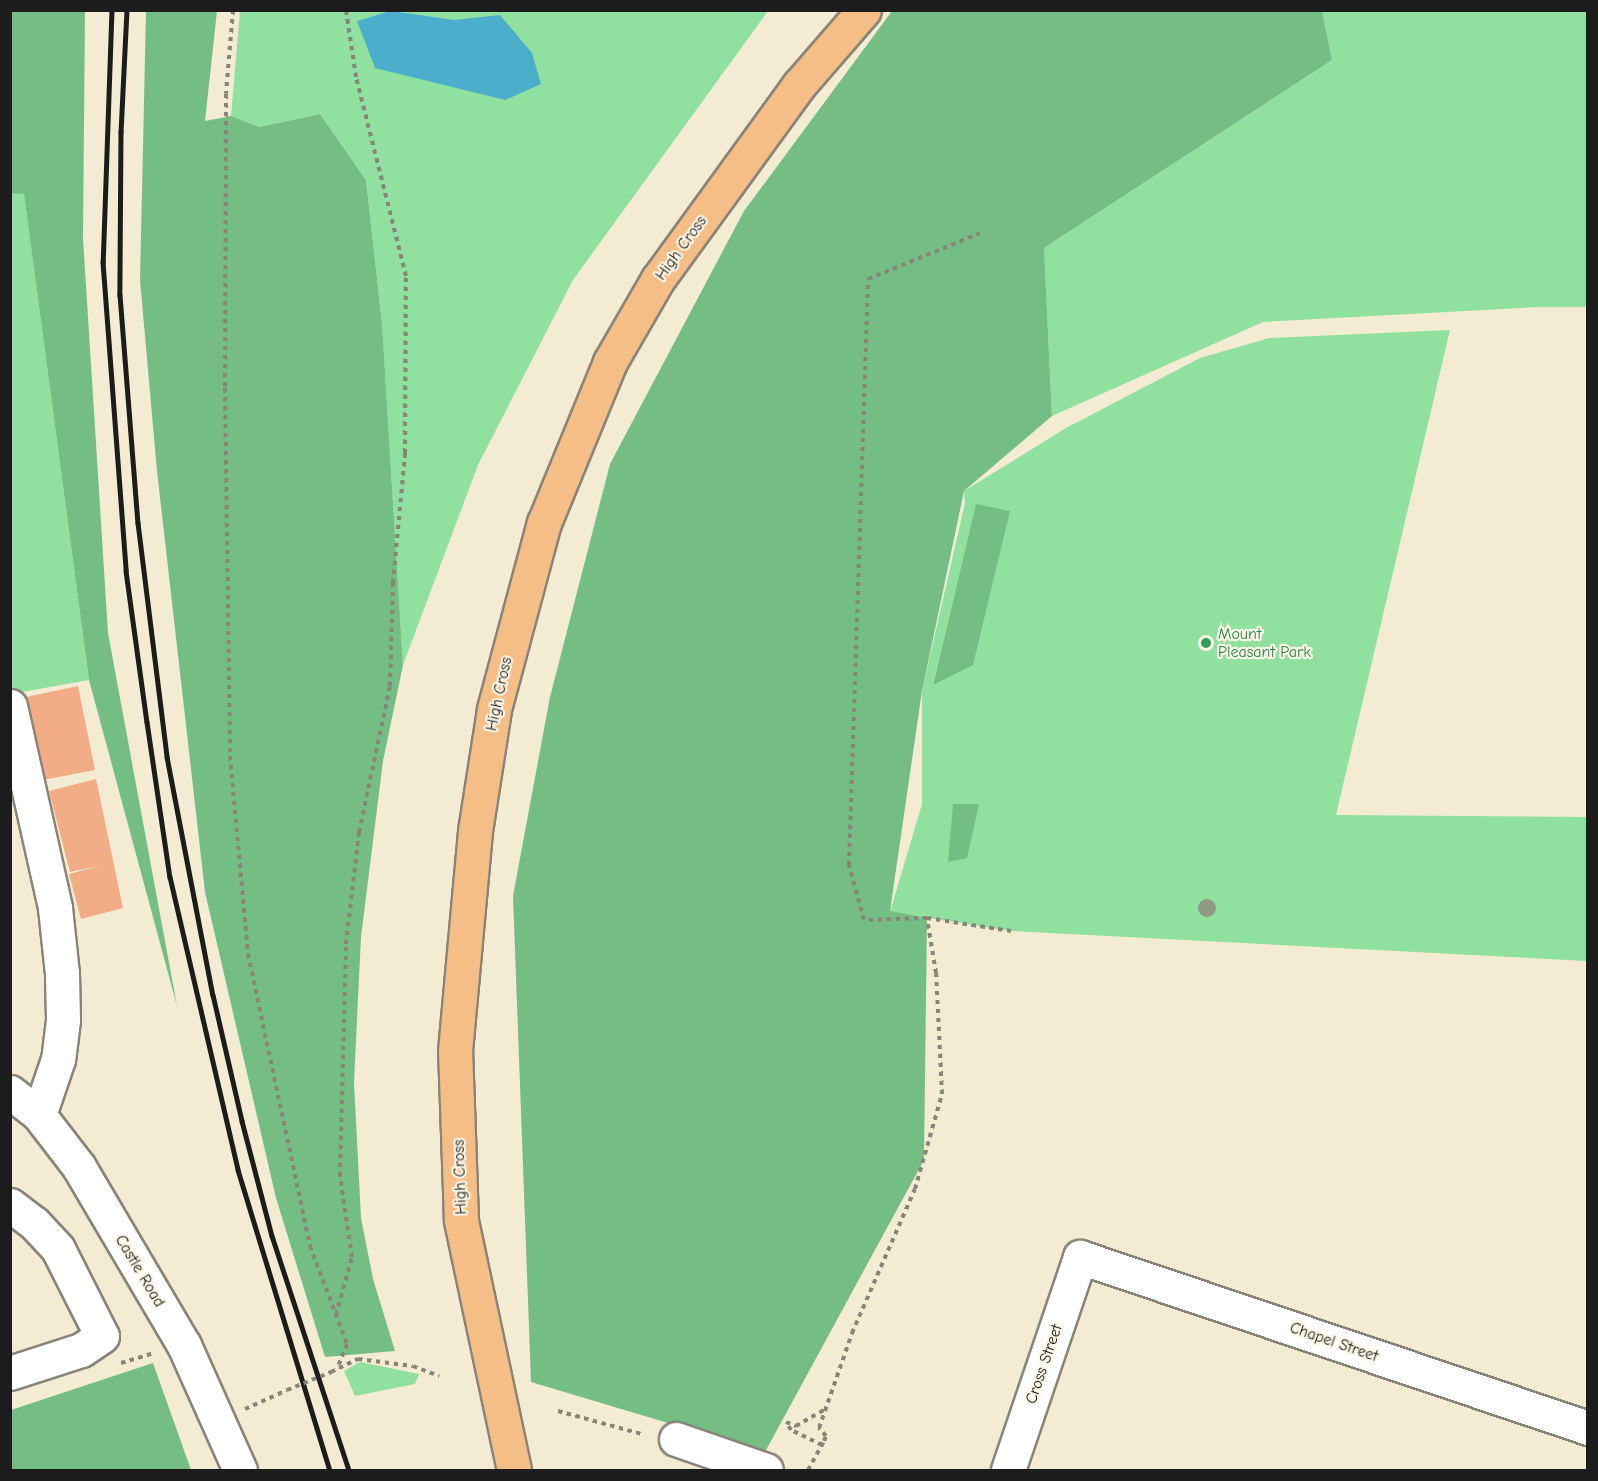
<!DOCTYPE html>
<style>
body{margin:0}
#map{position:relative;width:1598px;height:1481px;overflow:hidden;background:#f3ecd3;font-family:"Comic Neue",sans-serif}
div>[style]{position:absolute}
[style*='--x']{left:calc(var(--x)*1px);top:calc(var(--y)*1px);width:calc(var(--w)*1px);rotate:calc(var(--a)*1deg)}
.green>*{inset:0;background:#90e09f}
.forest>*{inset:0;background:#74be86}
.water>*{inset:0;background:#4baeca}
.building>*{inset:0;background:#f2ac86}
.path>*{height:4px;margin-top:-2px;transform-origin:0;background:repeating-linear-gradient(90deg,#888478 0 4.5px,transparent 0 9px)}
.roads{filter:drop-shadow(2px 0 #888478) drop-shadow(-2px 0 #888478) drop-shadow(0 2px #888478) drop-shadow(0 -2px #888478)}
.minor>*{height:33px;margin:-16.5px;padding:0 16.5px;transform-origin:16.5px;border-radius:16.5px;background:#fff}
.highway>*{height:33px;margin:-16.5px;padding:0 16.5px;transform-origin:16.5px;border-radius:16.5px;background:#f6be87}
.rail>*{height:4.5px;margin:-2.25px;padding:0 2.25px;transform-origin:2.25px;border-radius:2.25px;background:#1c1c1c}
.path-bridge>*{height:4px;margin-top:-2px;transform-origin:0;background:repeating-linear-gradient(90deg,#888478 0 4.5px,transparent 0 9px)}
.trees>*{width:18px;height:18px;margin:-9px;border-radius:50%;background:#909a84}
.dots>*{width:16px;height:16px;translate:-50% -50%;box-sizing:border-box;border:3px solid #fcf5e5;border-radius:50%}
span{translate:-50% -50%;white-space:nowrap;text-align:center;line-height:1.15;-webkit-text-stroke:4.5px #fcf5e5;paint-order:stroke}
.street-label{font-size:16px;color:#1c1c1c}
.leisure-label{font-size:16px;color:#27864d}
.left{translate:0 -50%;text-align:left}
.frame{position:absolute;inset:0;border:12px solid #1c1c1c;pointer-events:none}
</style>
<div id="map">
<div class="green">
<div style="clip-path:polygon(240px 11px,768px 11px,573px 280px,478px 465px,403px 665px,382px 323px,366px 180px,320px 114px,259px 127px,231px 116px)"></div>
<div style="clip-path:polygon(1322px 11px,1587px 11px,1587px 307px,1538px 307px,1263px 322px,1052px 416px,1044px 248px,1332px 60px)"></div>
<div style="clip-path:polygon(11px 193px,24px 193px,89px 680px,11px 694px)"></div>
<div style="clip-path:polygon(evenodd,1450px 330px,1336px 815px,1587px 817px,1587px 961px,1011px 931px,890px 912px,922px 804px,922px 691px,965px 503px,964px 491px,1066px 428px,1200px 358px,1269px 338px,1450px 330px,976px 505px,1010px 511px,934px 685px,933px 684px,976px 505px)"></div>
<div style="clip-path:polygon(360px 1362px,419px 1374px,415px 1384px,355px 1396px,344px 1371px)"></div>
</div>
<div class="forest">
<div style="clip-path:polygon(12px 10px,85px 11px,83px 238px,108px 633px,177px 1006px,89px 680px,24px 194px,11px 193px)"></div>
<div style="clip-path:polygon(146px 11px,217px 11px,205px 121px,231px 116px,259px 127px,320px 114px,366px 180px,382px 323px,403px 665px,383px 761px,361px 937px,354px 1082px,361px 1218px,373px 1279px,395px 1351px,325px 1357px,276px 1198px,205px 892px,157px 471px,140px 280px)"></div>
<div style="clip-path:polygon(892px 11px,1322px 11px,1332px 60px,1044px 248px,1052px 416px,964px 491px,922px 691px,890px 911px,927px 918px,924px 1160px,765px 1452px,531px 1382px,513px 896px,550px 697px,610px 464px,744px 211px)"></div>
<div style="clip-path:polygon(976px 504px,1010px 511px,973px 665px,933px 685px)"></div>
<div style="clip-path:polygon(953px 804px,979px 804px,967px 858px,948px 862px)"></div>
<div style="clip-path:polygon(153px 1363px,191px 1470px,11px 1470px,11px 1410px)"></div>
</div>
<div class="water">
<div style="clip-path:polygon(391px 11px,454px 20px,500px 15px,532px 53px,541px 84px,505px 100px,375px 68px,357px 21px)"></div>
</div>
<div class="building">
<div style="clip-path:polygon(78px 686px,95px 770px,43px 780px,26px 697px)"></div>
<div style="clip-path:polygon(96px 779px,123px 908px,81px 919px,69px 874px,103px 865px,70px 872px,49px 791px)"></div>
</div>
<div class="path">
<div style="--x:233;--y:10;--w:84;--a:94.8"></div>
<div style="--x:226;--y:94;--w:294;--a:90.2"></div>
<div style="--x:225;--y:388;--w:368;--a:89.2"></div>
<div style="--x:230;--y:756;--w:199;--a:84.8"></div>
<div style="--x:248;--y:954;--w:299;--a:78"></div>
<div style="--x:310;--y:1246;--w:105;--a:69.3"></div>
<div style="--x:347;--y:1344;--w:27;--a:112"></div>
<div style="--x:927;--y:918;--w:63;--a:178.2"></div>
<div style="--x:864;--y:920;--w:57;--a:-105.3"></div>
<div style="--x:849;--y:865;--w:586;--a:-88.14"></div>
<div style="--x:868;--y:279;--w:121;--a:-22.3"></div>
<div style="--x:336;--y:1315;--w:60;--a:-74.6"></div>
<div style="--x:352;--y:1257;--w:82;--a:-98.4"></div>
<div style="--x:340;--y:1176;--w:232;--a:-88.5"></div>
<div style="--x:346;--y:944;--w:113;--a:-83.4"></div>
<div style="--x:359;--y:832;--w:149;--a:-78"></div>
<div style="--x:390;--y:686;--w:103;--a:-88.3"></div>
<div style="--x:393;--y:583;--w:131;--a:-84.7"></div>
<div style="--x:405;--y:453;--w:177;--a:-89.7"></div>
<div style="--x:406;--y:276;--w:205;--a:-104.1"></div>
<div style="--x:356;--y:77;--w:68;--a:-98.5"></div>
<div style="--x:121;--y:1363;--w:34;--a:-17"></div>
<div style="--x:331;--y:1372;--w:30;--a:-26"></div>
<div style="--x:358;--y:1359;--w:55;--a:7.3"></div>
<div style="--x:413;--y:1366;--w:28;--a:21"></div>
<div style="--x:245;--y:1409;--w:46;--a:-24.3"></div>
<div style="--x:558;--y:1411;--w:90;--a:15.4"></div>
<div style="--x:822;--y:1445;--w:34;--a:-154"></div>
<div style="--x:791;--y:1430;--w:9;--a:-122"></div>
<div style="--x:786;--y:1422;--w:11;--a:22"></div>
<div style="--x:796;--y:1426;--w:36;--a:-30"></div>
<div style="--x:808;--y:1470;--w:33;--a:-61"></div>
<div style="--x:824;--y:1441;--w:5;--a:-68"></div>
<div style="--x:826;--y:1436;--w:11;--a:-131"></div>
<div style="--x:819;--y:1428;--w:101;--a:-70.8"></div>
<div style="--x:852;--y:1333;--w:157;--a:-66.4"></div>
<div style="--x:915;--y:1189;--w:99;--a:-74.1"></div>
<div style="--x:942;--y:1094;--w:121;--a:-92.8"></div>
<div style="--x:936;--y:973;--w:56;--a:-99.3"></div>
<div style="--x:927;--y:918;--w:85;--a:8.8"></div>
</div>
<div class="roads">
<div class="minor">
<div style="--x:10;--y:706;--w:207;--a:77.4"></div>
<div style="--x:55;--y:908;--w:65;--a:83.9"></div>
<div style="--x:62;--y:973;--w:47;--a:88.8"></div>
<div style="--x:63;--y:1020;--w:39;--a:97"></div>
<div style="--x:58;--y:1059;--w:59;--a:108.7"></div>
<div style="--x:10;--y:1092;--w:37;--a:38"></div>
<div style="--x:39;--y:1115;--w:66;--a:52.4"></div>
<div style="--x:79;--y:1167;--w:207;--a:59.5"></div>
<div style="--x:184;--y:1345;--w:137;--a:65.9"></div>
<div style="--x:10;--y:1205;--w:30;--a:37"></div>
<div style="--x:34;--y:1223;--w:35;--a:47"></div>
<div style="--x:58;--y:1249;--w:97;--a:63.2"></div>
<div style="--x:102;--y:1336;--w:25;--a:146"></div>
<div style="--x:81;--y:1350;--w:75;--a:162.1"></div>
<div style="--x:676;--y:1439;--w:95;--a:19"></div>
<div style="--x:1008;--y:1470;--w:225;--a:-71.3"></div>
<div style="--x:1080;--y:1257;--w:536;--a:18.6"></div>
</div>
<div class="highway">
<div style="--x:514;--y:1470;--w:256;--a:-102"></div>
<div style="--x:461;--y:1220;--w:169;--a:-92"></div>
<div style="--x:455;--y:1051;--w:221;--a:-84.8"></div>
<div style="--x:475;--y:831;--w:123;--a:-81.1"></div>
<div style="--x:494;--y:709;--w:193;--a:-75"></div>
<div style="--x:544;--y:523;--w:174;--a:-67.7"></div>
<div style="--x:610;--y:362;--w:96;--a:-60"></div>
<div style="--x:658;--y:279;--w:240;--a:-54"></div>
<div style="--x:799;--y:85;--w:99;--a:-49.1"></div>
</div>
</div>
<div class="rail">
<div style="--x:112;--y:10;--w:252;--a:92"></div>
<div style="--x:103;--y:262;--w:310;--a:85.7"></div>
<div style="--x:126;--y:571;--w:152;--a:82.1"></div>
<div style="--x:147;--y:722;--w:157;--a:81.6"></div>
<div style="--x:170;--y:877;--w:301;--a:76.9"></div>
<div style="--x:238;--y:1170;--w:314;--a:73"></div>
<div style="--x:127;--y:10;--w:122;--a:92.8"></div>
<div style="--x:121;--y:132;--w:163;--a:90.4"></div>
<div style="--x:120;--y:295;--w:229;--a:85.5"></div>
<div style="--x:138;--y:523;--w:236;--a:82.9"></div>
<div style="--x:167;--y:757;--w:242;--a:79.1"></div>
<div style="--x:213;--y:995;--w:129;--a:77"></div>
<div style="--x:242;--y:1121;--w:119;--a:75.4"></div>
<div style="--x:272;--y:1236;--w:246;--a:71.8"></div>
</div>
<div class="path-bridge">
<div style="--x:287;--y:1390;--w:48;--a:-22.2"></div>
</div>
<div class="trees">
<div style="left:1207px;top:908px"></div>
</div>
<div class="dots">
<div style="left:1206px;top:643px;background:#2e9e5b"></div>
</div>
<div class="street-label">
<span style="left:681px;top:248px;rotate:-54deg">High Cross</span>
<span style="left:499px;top:694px;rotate:-78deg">High Cross</span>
<span style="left:460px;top:1177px;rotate:-92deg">High Cross</span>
<span style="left:140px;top:1271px;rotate:59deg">Castle Road</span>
<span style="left:1334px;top:1342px;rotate:19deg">Chapel Street</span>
<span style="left:1044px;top:1364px;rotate:-71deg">Cross Street</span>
</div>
<div class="leisure-label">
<span class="left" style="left:1218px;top:643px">Mount<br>Pleasant Park</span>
</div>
<div class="frame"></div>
</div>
